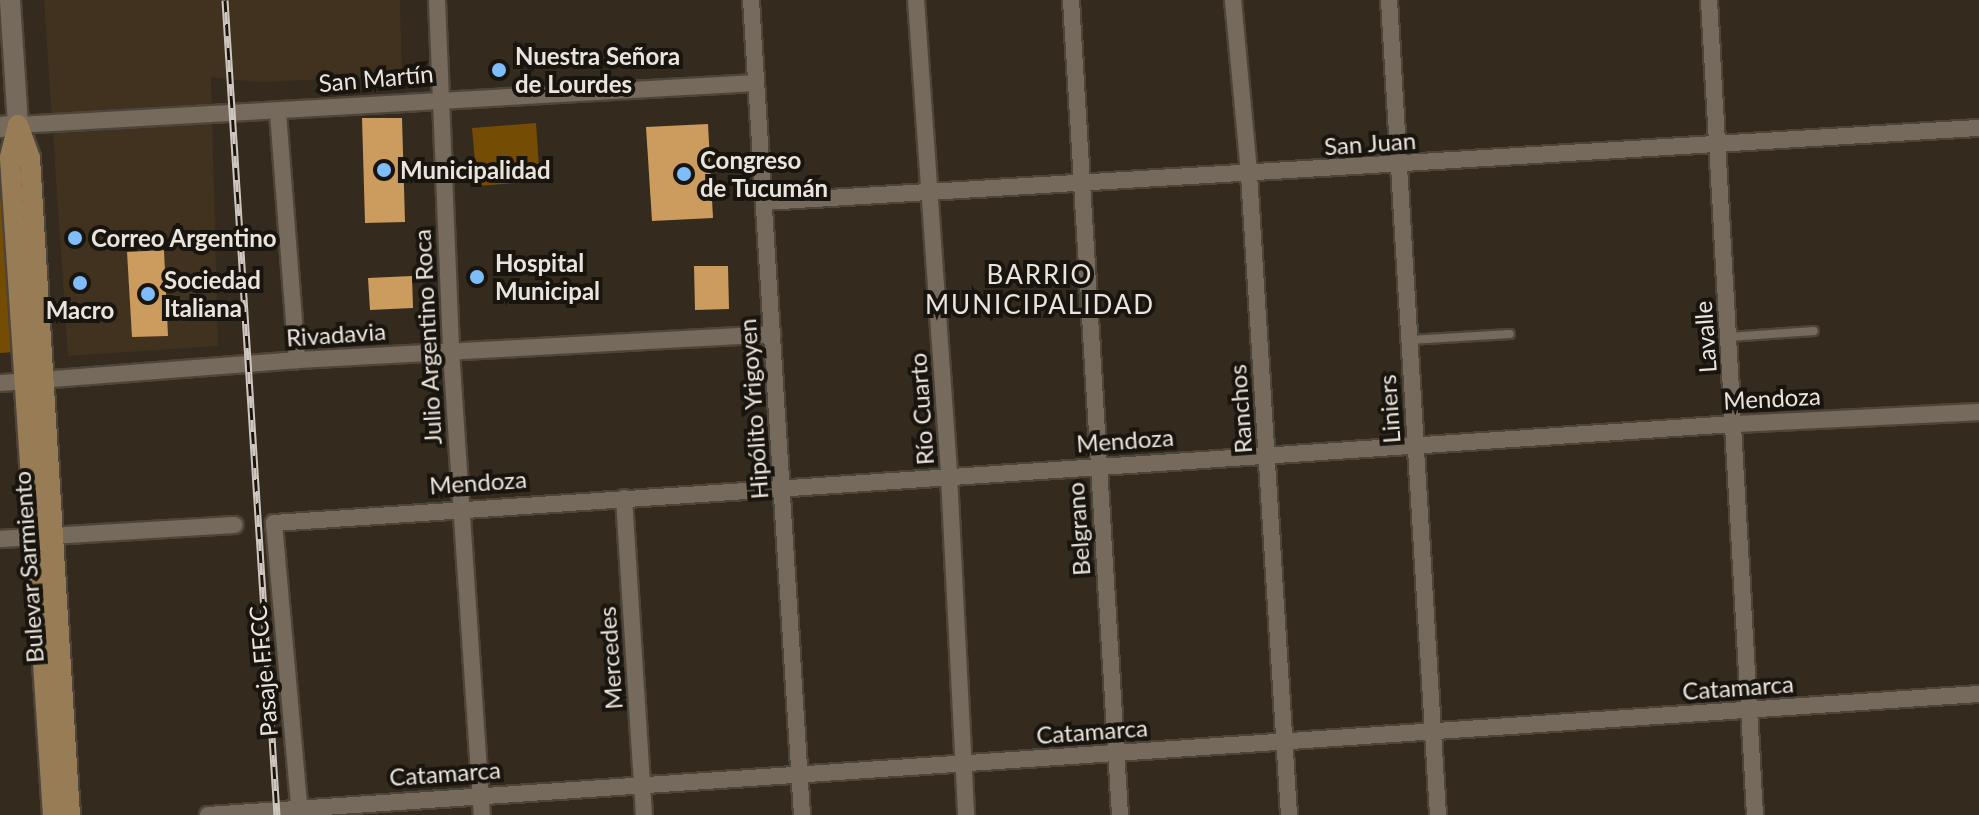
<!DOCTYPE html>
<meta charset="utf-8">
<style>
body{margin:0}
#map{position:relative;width:1979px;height:815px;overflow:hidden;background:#342a1d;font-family:Lato,sans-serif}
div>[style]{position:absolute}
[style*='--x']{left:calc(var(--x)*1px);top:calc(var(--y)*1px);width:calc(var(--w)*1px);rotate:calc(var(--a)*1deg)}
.built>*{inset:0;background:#40321f}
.green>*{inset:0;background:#744c04}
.building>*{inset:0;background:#cb9c5e}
.roads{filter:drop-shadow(2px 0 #4e453a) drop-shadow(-2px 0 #4e453a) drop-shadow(0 2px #4e453a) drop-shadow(0 -2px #4e453a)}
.service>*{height:8px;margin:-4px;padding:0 4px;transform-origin:4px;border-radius:4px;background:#766a5c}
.minor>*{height:16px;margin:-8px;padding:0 8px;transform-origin:8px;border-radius:8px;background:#766a5c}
.tertiary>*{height:20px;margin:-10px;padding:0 10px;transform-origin:10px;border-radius:10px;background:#766a5c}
.secondary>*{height:20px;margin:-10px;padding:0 10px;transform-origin:10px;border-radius:10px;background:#987c55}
.rail>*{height:7px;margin-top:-3.5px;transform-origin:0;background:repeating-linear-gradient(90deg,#18140e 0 12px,#cfc7bf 0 24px);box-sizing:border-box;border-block:2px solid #cfc7bf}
.dots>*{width:22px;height:22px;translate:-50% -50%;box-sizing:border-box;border:4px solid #18140e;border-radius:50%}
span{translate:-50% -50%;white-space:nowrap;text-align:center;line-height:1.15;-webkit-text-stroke:8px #18140e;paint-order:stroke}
.poi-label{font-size:24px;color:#ebe4dc;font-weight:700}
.left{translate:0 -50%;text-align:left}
.street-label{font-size:24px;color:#ebe4dc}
.neighbourhood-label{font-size:26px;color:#ebe4dc;letter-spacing:2px}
</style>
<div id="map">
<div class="built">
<div style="clip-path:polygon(44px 0,400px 0,402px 76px,259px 82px,211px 77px,218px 346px,68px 356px)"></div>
</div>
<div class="green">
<div style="clip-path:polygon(536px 123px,540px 181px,477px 186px,472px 128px)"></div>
<div style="clip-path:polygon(2px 153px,14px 352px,0 353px,0 154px)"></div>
</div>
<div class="building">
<div style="clip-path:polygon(362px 118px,402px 118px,405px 222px,365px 223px)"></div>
<div style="clip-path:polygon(708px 124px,713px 218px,652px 221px,646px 127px)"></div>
<div style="clip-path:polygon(164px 250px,168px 336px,132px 337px,127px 252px)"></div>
<div style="clip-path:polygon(694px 266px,728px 266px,729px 309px,695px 310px)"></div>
<div style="clip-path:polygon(412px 276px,413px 308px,370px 310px,368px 278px)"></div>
</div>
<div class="roads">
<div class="service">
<div style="--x:1729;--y:337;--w:85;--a:-4"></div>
<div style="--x:1409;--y:340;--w:101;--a:-3.4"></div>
</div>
<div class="minor">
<div style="--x:437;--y:0;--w:351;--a:87.7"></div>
<div style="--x:451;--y:351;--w:465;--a:86.2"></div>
<div style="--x:751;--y:0;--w:817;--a:86.42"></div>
<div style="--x:916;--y:0;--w:477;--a:86"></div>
<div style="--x:949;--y:476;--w:339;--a:87.1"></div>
<div style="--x:1071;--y:0;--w:816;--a:86.56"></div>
<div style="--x:1233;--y:0;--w:175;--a:84.7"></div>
<div style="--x:1249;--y:174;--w:642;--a:86.43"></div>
<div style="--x:1389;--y:0;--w:816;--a:86.56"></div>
<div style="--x:1709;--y:0;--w:816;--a:86.77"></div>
<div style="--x:278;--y:113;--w:248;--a:85.6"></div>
<div style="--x:18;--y:125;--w:739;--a:-3.26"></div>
<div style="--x:764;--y:202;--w:1217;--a:-3.49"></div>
<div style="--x:0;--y:383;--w:298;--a:-4.4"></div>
<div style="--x:297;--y:360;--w:476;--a:-3.1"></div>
<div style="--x:624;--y:498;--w:318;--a:86.4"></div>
<div style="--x:0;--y:539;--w:235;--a:-3.4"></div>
<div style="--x:208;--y:815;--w:1775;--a:-3.91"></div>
<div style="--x:300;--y:815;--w:293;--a:-95.1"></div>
<div style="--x:274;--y:523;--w:1463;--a:-3.88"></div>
<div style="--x:1734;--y:424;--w:245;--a:-2.8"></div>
</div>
<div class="tertiary">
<div style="--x:0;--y:127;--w:18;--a:-6"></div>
<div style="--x:18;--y:125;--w:125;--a:-93.7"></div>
</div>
<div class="secondary">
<div style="--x:18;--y:125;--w:35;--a:70"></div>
<div style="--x:30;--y:158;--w:658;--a:86.52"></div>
<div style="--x:18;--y:125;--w:34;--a:104"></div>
<div style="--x:10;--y:158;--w:658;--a:86.26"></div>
</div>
</div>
<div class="rail">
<div style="--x:225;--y:0;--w:817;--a:86.35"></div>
</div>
<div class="dots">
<div style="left:499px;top:70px;background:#7fbdfa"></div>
<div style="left:384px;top:170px;background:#7fbdfa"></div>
<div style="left:684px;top:174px;background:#7fbdfa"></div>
<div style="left:75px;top:238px;background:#7fbdfa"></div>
<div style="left:477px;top:277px;background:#7fbdfa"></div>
<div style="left:80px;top:283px;background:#7fbdfa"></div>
<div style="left:148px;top:294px;background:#7fbdfa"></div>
</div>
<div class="poi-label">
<span class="left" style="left:515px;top:70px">Nuestra Señora<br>de Lourdes</span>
<span class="left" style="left:700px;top:174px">Congreso<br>de Tucumán</span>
<span class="left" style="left:400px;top:170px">Municipalidad</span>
<span class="left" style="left:91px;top:238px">Correo Argentino</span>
<span class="left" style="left:495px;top:277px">Hospital<br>Municipal</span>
<span class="left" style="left:164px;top:294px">Sociedad<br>Italiana</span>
<span style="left:80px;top:310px">Macro</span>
</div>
<div class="street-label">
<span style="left:376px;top:78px;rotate:-5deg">San Martín</span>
<span style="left:1370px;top:143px;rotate:-4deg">San Juan</span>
<span style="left:336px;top:334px;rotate:-4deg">Rivadavia</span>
<span style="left:427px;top:337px;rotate:-93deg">Julio Argentino Roca</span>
<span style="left:1705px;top:337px;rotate:-94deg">Lavalle</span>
<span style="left:1772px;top:398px;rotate:-3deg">Mendoza</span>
<span style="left:753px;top:409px;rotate:-94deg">Hipólito Yrigoyen</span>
<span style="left:921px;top:409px;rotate:-94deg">Río Cuarto</span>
<span style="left:1240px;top:409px;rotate:-94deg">Ranchos</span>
<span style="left:1389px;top:409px;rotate:-94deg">Liniers</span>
<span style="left:1125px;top:440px;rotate:-4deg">Mendoza</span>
<span style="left:478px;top:482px;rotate:-4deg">Mendoza</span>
<span style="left:1078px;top:529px;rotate:-94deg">Belgrano</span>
<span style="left:28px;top:567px;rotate:-94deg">Bulevar Sarmiento</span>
<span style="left:610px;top:658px;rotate:-94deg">Mercedes</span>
<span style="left:263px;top:671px;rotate:-95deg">Pasaje FFCC</span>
<span style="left:1738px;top:687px;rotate:-4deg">Catamarca</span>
<span style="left:1092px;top:731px;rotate:-4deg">Catamarca</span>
<span style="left:445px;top:773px;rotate:-4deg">Catamarca</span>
</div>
<div class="neighbourhood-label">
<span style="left:1040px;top:290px">BARRIO<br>MUNICIPALIDAD</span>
</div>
</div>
